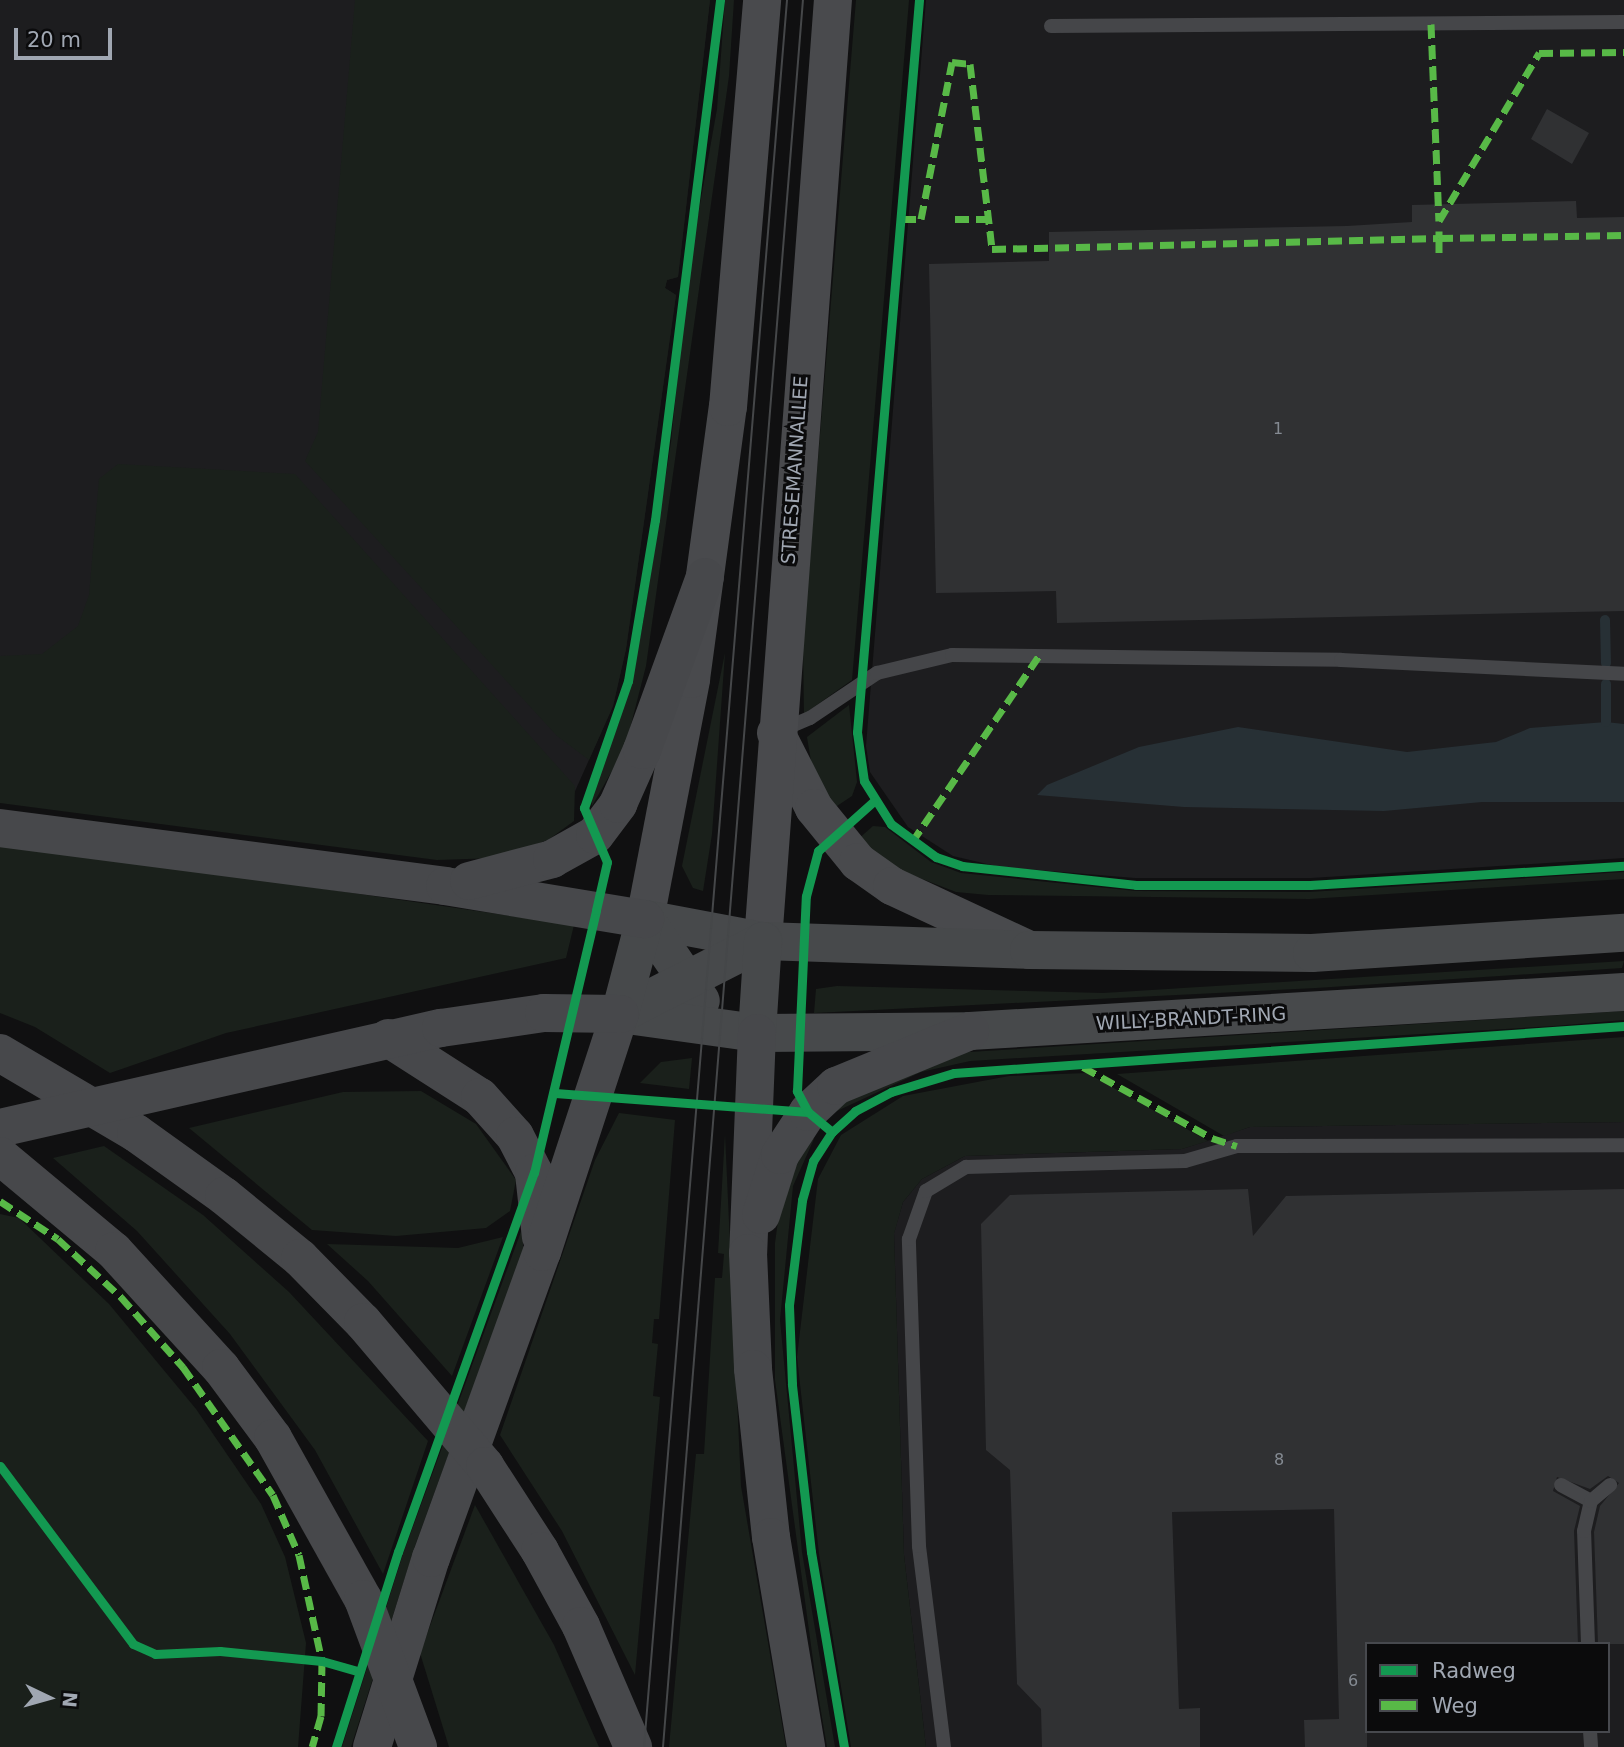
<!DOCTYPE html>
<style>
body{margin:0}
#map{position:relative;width:1624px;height:1747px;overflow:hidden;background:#101011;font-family:"DejaVu Sans",sans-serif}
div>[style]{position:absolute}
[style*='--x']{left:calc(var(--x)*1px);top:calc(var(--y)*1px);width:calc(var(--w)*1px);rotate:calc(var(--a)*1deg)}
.built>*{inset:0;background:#1d1d1f}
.green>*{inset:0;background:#1a201b}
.water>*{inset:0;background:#273035}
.stream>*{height:10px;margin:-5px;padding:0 5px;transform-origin:5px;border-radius:5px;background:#273035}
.building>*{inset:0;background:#303133}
.service>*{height:14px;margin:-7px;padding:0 7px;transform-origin:7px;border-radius:7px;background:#454649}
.secondary>*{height:38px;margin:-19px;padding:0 19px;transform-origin:19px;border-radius:19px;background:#494a4d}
.primary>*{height:38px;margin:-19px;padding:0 19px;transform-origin:19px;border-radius:19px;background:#47494b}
.trunk>*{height:38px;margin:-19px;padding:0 19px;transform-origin:19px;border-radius:19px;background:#47484b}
.motorway>*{height:38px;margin:-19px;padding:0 19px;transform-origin:19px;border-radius:19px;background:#47484b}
.tram>*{height:2px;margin:-1px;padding:0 1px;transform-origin:1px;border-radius:1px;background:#454749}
.quiet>*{height:7px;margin-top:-3.5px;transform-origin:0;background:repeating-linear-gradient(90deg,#58b947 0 14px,transparent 0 21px)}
.cycleway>*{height:9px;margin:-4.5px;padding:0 4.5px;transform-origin:4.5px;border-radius:4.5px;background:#139951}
span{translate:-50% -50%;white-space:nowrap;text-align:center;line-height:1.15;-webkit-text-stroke:6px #0b0b0c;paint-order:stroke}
.number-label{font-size:16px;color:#848a92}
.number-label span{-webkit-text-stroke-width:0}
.street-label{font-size:19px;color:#a0a7b2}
.legend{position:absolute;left:1365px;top:1642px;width:245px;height:91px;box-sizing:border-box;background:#0b0b0c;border:2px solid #47494e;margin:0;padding:9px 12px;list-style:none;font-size:21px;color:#a0a7b2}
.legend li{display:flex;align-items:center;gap:14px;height:35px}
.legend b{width:35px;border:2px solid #47494e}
.north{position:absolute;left:14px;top:1663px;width:70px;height:70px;-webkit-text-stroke:5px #0b0b0c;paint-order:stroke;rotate:95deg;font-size:19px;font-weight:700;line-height:28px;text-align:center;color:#a0a7b2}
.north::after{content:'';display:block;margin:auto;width:24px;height:32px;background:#a0a7b2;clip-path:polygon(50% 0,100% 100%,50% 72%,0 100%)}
.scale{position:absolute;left:14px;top:28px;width:98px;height:32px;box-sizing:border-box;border:4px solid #a0a7b2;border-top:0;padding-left:9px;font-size:21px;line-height:24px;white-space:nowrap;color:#a0a7b2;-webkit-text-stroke:5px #0b0b0c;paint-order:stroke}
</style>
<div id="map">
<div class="built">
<div style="clip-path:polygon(0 0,710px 0,678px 277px,667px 280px,665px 288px,676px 295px,626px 649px,613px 706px,564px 816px,0 796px)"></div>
<div style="clip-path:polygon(926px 0,1624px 0,1624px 858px,1311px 878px,1135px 878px,1000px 867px,953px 856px,908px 827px,870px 772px,866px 746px)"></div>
<div style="clip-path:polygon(evenodd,1624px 1122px,1624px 1747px,926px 1747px,904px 1555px,894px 1233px,903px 1202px,922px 1179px,965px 1156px,1182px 1149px,1250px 1127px,1624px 1122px,1367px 1644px,1608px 1644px,1608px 1731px,1367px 1731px,1367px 1644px)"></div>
</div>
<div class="green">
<div style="clip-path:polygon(355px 0,710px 0,678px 277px,667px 280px,665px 288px,676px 295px,626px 649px,613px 706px,589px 760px,557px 736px,305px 461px,318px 432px)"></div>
<div style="clip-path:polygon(725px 0,734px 0,729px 76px,646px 666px,625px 748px,592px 806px,590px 791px,619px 723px,642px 629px,671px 442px,689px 266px,717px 109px)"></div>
<div style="clip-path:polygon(856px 0,909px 0,852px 680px,804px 714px,803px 641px)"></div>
<div style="clip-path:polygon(118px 464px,295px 474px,575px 786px,574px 821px,548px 840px,497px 858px,437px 860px,0 803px,0 656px,42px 654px,78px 626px,89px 595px,99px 479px)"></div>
<div style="clip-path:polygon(725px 653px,712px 834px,703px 891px,693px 888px,682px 866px)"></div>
<div style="clip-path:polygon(849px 705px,857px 782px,852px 796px,831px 810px,812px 767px,807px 737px)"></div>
<div style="clip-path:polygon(873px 826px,885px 827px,931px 862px,961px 873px,1136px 891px,1309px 892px,1624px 872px,1624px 879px,1309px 899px,988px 895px,956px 892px,899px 870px,856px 841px)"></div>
<div style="clip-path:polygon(0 844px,214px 873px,574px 925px,566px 958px,226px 1033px,110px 1073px,35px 1027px,0 1013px)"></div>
<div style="clip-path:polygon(1624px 961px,1622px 968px,1316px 988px,814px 1013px,816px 989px,837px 986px,1103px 993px)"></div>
<div style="clip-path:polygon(1624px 1011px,1624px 1020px,1554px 1026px,970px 1061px,921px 1072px,837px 1111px,857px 1087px,953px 1053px)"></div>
<div style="clip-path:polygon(1624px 1037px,1624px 1122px,1250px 1127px,1224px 1136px,1117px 1074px)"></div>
<div style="clip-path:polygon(692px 1058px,689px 1089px,640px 1083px,661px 1062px)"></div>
<div style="clip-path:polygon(1087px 1073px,1208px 1141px,1182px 1149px,965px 1156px,922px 1179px,903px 1202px,894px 1234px,904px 1555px,926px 1747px,851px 1747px,819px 1554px,797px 1357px,818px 1179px,841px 1135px,903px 1096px,1009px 1076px)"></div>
<div style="clip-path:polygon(421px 1091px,476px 1124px,516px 1180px,510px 1211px,486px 1228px,396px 1236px,312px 1230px,189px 1128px,343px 1092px)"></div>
<div style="clip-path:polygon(619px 1113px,675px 1120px,659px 1319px,654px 1319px,652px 1343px,658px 1344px,653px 1396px,660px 1397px,635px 1675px,562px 1531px,500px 1435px,595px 1160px)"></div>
<div style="clip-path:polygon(806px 1133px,814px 1139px,793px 1186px,780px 1320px,802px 1552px,835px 1747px,827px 1747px,816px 1682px,775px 1380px,775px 1243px,781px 1199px)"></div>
<div style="clip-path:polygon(725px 1134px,741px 1486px,786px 1747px,669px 1747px,696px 1454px,704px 1454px,715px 1278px,722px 1278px,724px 1254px,718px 1253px)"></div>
<div style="clip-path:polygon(104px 1146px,203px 1215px,289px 1292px,428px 1441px,383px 1574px,315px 1450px,230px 1334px,137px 1231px,53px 1158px)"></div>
<div style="clip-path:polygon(0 1214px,19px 1218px,109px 1304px,196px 1409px,261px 1504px,285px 1557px,306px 1643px,298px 1747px,0 1747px)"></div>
<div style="clip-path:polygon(523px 1226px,523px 1251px,415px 1546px,351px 1747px,342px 1747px,403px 1554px)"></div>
<div style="clip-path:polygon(503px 1237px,452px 1376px,368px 1281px,327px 1244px,458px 1248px)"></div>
<div style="clip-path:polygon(475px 1505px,554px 1645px,599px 1747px,449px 1747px,420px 1653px)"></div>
</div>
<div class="water">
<div style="clip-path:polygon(1606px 722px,1624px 724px,1624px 802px,1482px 802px,1384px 811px,1184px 807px,1037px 795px,1047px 785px,1139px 747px,1238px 727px,1407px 752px,1496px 742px,1530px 728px)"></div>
</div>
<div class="stream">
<div style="--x:1605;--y:620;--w:43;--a:88.7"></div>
<div style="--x:1606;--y:722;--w:38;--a:-90"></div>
</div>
<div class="building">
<div style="clip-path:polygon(1547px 109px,1589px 133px,1572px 164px,1531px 139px)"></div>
<div style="clip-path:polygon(1576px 201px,1577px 218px,1624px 217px,1624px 611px,1057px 623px,1056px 591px,936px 593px,929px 264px,1049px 261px,1049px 232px,1347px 226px,1412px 222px,1412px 205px)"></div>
<div style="clip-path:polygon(1248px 1189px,1253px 1236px,1286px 1196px,1624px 1189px,1624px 1644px,1598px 1644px,1594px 1532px,1600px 1506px,1619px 1483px,1608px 1476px,1590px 1489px,1557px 1477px,1553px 1491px,1580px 1506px,1574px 1531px,1578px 1644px,1367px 1644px,1367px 1747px,1305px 1747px,1304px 1720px,1339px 1719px,1334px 1509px,1172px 1512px,1179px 1709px,1200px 1708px,1200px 1747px,1042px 1747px,1041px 1709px,1017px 1684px,1010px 1470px,986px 1450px,981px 1224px,1010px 1195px)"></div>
</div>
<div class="service">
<div style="--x:1051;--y:26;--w:573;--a:-0.4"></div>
<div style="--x:784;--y:729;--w:28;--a:-23"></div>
<div style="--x:810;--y:718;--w:81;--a:-33.9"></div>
<div style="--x:877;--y:673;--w:77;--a:-13.5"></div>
<div style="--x:952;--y:655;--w:389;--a:0.7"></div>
<div style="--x:1341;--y:660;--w:283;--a:2.8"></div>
<div style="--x:1561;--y:1485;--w:34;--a:28"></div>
<div style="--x:1588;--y:1644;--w:113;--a:-92"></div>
<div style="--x:1584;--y:1531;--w:31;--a:-77"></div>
<div style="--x:1591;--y:1501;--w:25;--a:-40"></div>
<div style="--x:1590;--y:1731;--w:16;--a:86"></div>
<div style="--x:944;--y:1747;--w:203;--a:-97.1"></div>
<div style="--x:919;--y:1546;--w:307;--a:-91.9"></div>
<div style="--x:909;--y:1239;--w:51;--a:-70.5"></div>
<div style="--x:926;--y:1191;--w:47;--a:-31"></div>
<div style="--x:966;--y:1167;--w:219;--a:-1.6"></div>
<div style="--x:1185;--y:1161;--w:54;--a:-16.1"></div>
<div style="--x:1237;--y:1146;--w:387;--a:-0.1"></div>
</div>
<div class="secondary">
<div style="--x:776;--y:733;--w:84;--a:63.1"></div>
<div style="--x:814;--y:808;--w:70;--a:50.8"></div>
<div style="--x:858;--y:862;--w:42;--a:35.2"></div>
<div style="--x:892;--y:886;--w:151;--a:25"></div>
<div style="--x:645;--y:919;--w:244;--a:-79.1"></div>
<div style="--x:691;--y:679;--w:275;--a:-82.3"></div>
<div style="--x:728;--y:407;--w:408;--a:-85.2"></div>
<div style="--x:763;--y:941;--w:944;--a:-85.75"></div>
</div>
<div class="primary">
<div style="--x:645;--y:919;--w:120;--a:10.6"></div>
<div style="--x:763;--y:941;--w:266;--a:1.9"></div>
<div style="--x:1029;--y:950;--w:283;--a:0.6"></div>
<div style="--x:1312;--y:953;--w:313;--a:-3.7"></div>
<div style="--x:645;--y:919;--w:99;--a:55.7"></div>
<div style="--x:620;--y:1014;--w:138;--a:7.9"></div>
<div style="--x:757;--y:1033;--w:213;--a:-0.5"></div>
<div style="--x:970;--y:1031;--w:655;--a:-3.41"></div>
<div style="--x:620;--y:1014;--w:161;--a:-27"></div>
<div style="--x:620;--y:1014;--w:98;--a:-75.3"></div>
<div style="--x:757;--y:1033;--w:92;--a:-86.3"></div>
</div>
<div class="trunk">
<div style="--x:757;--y:1033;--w:220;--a:92.3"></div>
<div style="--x:748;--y:1253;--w:116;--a:87.5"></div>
<div style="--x:753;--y:1369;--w:169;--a:83.9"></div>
<div style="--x:771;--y:1537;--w:213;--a:80.5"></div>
<div style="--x:388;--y:1038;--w:109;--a:32.7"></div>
<div style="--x:480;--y:1097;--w:52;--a:48.1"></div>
<div style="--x:515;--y:1136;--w:42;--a:62.8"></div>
<div style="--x:534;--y:1173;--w:64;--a:83.8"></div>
<div style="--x:761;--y:1215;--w:63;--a:-72.4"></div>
<div style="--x:780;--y:1155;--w:51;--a:-56.9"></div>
<div style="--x:808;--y:1112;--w:38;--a:-43"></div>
<div style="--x:836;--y:1086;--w:145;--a:-22.3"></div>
<div style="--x:372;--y:1747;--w:198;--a:-72.7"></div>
<div style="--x:431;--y:1558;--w:326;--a:-70.1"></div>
<div style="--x:542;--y:1252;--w:250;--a:-71.9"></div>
</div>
<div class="motorway">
<div style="--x:0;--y:828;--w:449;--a:7.4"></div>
<div style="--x:445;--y:886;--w:203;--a:9.4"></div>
<div style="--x:469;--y:881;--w:86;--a:-14.8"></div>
<div style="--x:552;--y:859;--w:49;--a:-29.2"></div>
<div style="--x:595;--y:835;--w:39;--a:-53"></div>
<div style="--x:618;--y:804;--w:59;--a:-66"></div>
<div style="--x:642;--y:750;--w:184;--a:-70"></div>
<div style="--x:0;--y:1053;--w:158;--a:30.5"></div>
<div style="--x:136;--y:1133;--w:108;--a:35.6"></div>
<div style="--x:224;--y:1196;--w:98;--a:39.2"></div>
<div style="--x:300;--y:1258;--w:90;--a:45.5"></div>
<div style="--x:363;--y:1322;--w:189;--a:49.7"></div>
<div style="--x:485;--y:1466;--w:101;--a:57.1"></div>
<div style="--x:540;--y:1551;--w:85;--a:61.3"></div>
<div style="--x:581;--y:1626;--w:132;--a:66.7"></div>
<div style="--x:0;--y:1128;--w:452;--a:-12.8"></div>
<div style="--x:441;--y:1028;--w:104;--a:-8.3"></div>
<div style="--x:544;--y:1013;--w:76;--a:0.8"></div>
<div style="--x:0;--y:1156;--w:148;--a:39.8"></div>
<div style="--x:114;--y:1251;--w:159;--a:47.6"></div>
<div style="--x:221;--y:1368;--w:87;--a:53.4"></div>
<div style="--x:273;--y:1438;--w:184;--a:60.8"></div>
<div style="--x:363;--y:1599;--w:158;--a:69.6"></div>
</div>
<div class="tram">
<div style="--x:644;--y:1747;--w:1753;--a:-85.32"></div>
<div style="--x:663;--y:1747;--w:1753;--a:-85.42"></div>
</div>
<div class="quiet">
<div style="--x:1431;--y:24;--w:197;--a:87.7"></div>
<div style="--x:1439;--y:221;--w:196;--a:-59.2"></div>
<div style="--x:1539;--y:53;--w:85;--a:-0.7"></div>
<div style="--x:902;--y:219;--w:19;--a:0"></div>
<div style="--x:921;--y:219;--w:160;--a:-78.8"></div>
<div style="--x:952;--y:62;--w:18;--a:6"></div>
<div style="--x:970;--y:64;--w:186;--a:83.2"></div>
<div style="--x:992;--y:249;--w:447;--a:-1.4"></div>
<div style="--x:1439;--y:238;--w:16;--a:90"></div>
<div style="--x:955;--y:219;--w:34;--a:0"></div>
<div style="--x:1439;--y:231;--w:7;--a:90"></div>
<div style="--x:1439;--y:238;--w:185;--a:-0.9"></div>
<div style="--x:912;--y:842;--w:229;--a:-55.7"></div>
<div style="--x:1083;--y:1067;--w:147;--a:28.8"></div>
<div style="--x:1212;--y:1138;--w:26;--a:18"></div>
<div style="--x:0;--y:1201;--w:69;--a:33.2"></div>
<div style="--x:58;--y:1239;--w:86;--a:42.6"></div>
<div style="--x:121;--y:1297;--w:94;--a:48.5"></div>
<div style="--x:183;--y:1367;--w:156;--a:54.9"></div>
<div style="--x:273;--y:1495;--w:65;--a:66.6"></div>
<div style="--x:299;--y:1555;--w:108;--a:77.8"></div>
<div style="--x:322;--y:1661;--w:55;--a:91"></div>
<div style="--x:321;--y:1716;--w:32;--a:106"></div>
</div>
<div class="cycleway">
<div style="--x:919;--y:0;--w:735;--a:94.84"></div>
<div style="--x:857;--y:732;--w:49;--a:81.9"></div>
<div style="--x:864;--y:781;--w:51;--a:57.9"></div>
<div style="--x:891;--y:824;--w:56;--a:36.3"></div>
<div style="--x:936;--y:857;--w:28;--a:19"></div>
<div style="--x:962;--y:866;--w:175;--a:6.2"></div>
<div style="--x:1136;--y:885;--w:174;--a:0"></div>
<div style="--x:1310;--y:885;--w:315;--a:-3.5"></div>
<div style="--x:555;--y:1093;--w:254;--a:4.3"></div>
<div style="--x:832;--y:1132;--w:31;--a:-140"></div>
<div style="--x:808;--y:1112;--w:24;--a:-118"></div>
<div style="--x:797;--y:1091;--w:195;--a:-87.4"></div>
<div style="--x:806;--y:896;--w:47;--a:-75.1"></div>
<div style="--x:818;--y:851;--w:75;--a:-41.8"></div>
<div style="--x:0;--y:1466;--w:222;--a:53.2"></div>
<div style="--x:133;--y:1644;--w:24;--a:24"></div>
<div style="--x:155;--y:1654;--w:65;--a:-2.6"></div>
<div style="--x:220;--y:1651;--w:102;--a:5.6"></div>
<div style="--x:322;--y:1661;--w:37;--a:16"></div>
<div style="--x:336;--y:1747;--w:205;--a:-72.4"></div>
<div style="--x:398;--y:1552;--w:403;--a:-70.3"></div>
<div style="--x:534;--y:1173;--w:270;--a:-76.7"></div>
<div style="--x:596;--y:910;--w:49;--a:-77.1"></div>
<div style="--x:607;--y:862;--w:59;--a:-113.1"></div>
<div style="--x:584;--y:808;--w:134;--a:-70.9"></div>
<div style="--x:628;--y:681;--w:163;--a:-80.5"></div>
<div style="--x:655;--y:520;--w:524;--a:-82.87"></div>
<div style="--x:844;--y:1747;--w:198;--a:-99.6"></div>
<div style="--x:811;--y:1552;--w:169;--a:-96.5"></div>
<div style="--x:792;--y:1384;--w:79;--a:-92.2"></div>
<div style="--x:789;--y:1305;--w:106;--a:-82.9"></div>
<div style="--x:802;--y:1200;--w:41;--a:-74.2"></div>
<div style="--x:813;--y:1161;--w:35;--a:-57"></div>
<div style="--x:832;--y:1132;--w:31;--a:-42"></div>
<div style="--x:855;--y:1111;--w:41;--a:-27.8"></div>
<div style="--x:891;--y:1092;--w:66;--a:-16.8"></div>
<div style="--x:954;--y:1073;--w:672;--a:-4.01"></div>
</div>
<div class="number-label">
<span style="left:1278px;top:429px">1</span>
<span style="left:1279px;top:1460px">8</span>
<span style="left:1353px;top:1681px">6</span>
</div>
<div class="street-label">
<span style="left:795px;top:470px;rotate:-86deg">STRESEMANNALLEE</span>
<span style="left:1191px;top:1019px;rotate:-3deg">WILLY-BRANDT-RING</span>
</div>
<ul class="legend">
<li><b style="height:9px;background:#139951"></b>Radweg</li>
<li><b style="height:9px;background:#58b947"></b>Weg</li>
</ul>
<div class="north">N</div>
<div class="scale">20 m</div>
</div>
